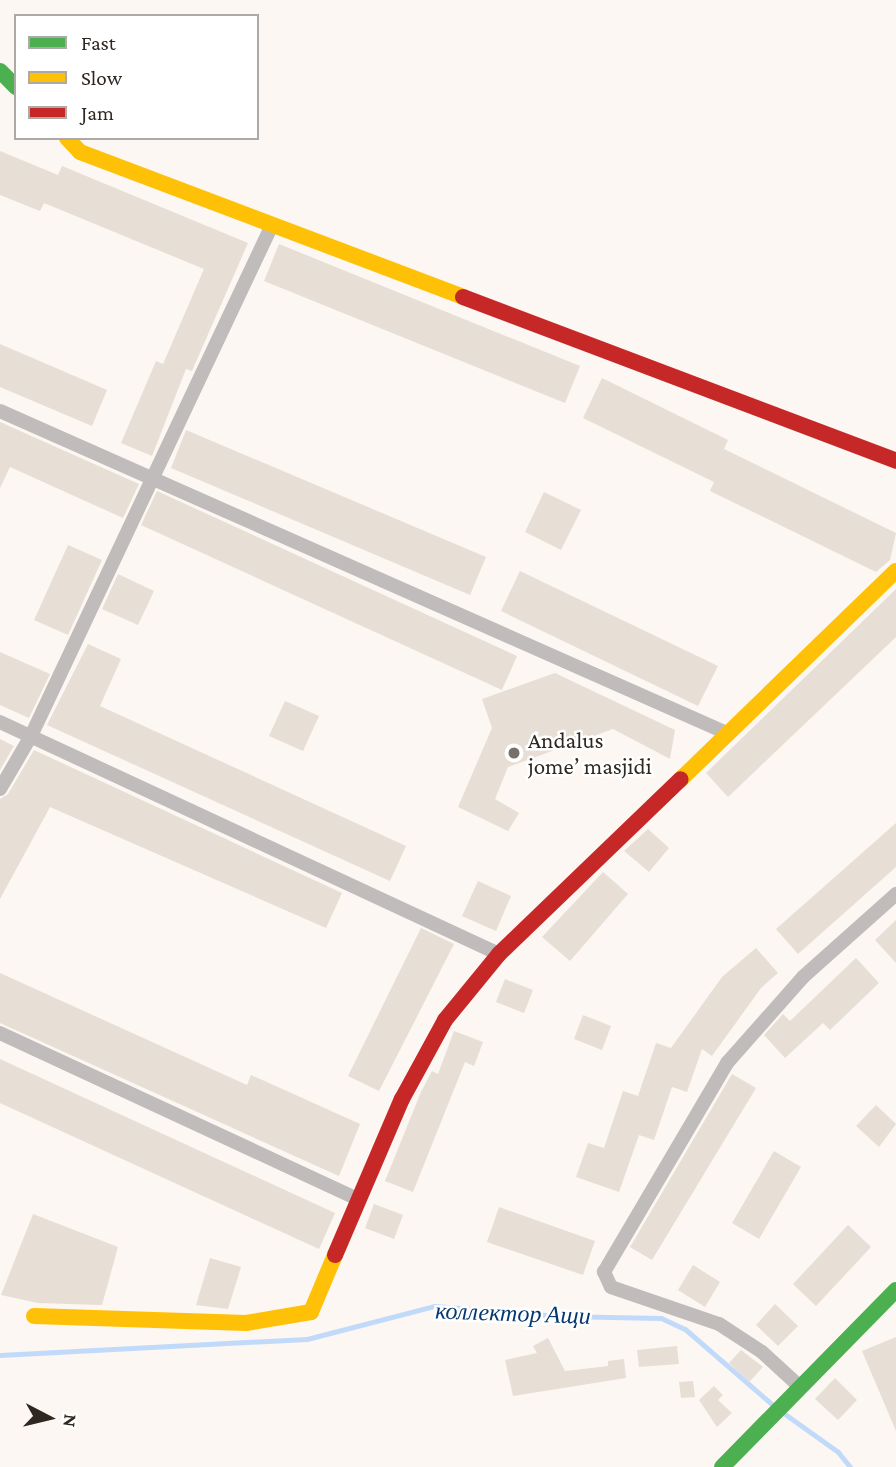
<!DOCTYPE html>
<meta charset="utf-8">
<style>
body{margin:0}
#map{position:relative;width:896px;height:1467px;overflow:hidden;background:#fcf7f2;font-family:"Crimson Pro",serif}
div>[style]{position:absolute}
[style*='--x']{left:calc(var(--x)*1px);top:calc(var(--y)*1px);width:calc(var(--w)*1px);rotate:calc(var(--a)*1deg)}
.stream>*{height:5px;margin:-2.5px;padding:0 2.5px;transform-origin:2.5px;border-radius:2.5px;background:#c2dafa}
.building>*{inset:0;background:#e7ded5}
.street>*{height:14px;margin:-7px;padding:0 7px;transform-origin:7px;border-radius:7px;background:#c0bcbb}
.fast>*{height:16px;margin:-8px;padding:0 8px;transform-origin:8px;border-radius:8px;background:#4caf50}
.slow>*{height:16px;margin:-8px;padding:0 8px;transform-origin:8px;border-radius:8px;background:#ffc107}
.jam>*{height:16px;margin:-8px;padding:0 8px;transform-origin:8px;border-radius:8px;background:#c62828}
.dots>*{width:19px;height:19px;translate:-50% -50%;box-sizing:border-box;border:4px solid #fff;border-radius:50%}
span{translate:-50% -50%;white-space:nowrap;text-align:center;line-height:1.15;-webkit-text-stroke:5px #fff;paint-order:stroke}
.poi-label{font-size:23px;color:#2f2821}
.left{translate:0 -50%;text-align:left}
.water-label{font-size:24px;color:#053870;font-style:italic}
.legend{position:absolute;left:14px;top:14px;width:245px;height:126px;box-sizing:border-box;background:#fff;border:2px solid #aca9a6;margin:0;padding:9px 12px;list-style:none;font-size:21px;color:#2f2821}
.legend li{display:flex;align-items:center;gap:14px;height:35px}
.legend b{width:35px;border:2px solid #aca9a6}
.north{position:absolute;left:14px;top:1383px;width:70px;height:70px;-webkit-text-stroke:5px #fff;paint-order:stroke;rotate:97deg;font-size:19px;font-weight:700;line-height:28px;text-align:center;color:#2f2821}
.north::after{content:'';display:block;margin:auto;width:24px;height:32px;background:#2f2821;clip-path:polygon(50% 0,100% 100%,50% 72%,0 100%)}
</style>
<div id="map">
<div class="stream">
<div style="--x:0;--y:1355;--w:307;--a:-3"></div>
<div style="--x:307;--y:1339;--w:132;--a:-14.5"></div>
<div style="--x:435;--y:1306;--w:124;--a:4.6"></div>
<div style="--x:559;--y:1316;--w:102;--a:1.1"></div>
<div style="--x:661;--y:1318;--w:26;--a:25"></div>
<div style="--x:685;--y:1329;--w:118;--a:40.9"></div>
<div style="--x:782;--y:1412;--w:69;--a:35.5"></div>
<div style="--x:838;--y:1452;--w:19;--a:51"></div>
</div>
<div class="building">
<div style="clip-path:polygon(0 151px,58px 175px,62px 166px,248px 243px,192px 371px,186px 369px,152px 456px,121px 443px,156px 361px,163px 364px,204px 269px,44px 203px,40px 211px,0 195px)"></div>
<div style="clip-path:polygon(279px 244px,580px 366px,565px 403px,264px 281px)"></div>
<div style="clip-path:polygon(0 344px,107px 390px,92px 426px,0 387px)"></div>
<div style="clip-path:polygon(602px 378px,728px 440px,724px 449px,896px 533px,890px 560px,876px 572px,710px 491px,714px 482px,583px 418px)"></div>
<div style="clip-path:polygon(0 422px,139px 484px,123px 518px,10px 467px,0 488px)"></div>
<div style="clip-path:polygon(186px 430px,486px 557px,470px 595px,171px 468px)"></div>
<div style="clip-path:polygon(157px 491px,517px 656px,502px 690px,141px 525px)"></div>
<div style="clip-path:polygon(544px 492px,581px 510px,561px 550px,525px 532px)"></div>
<div style="clip-path:polygon(68px 545px,102px 560px,68px 635px,34px 620px)"></div>
<div style="clip-path:polygon(520px 571px,718px 666px,698px 706px,501px 611px)"></div>
<div style="clip-path:polygon(118px 574px,154px 591px,138px 625px,102px 609px)"></div>
<div style="clip-path:polygon(896px 589px,896px 637px,728px 797px,706px 773px)"></div>
<div style="clip-path:polygon(88px 644px,121px 659px,100px 706px,406px 846px,390px 881px,47px 725px)"></div>
<div style="clip-path:polygon(0 652px,50px 674px,29px 718px,0 705px)"></div>
<div style="clip-path:polygon(555px 673px,675px 730px,670px 759px,613px 729px,508px 767px,495px 799px,519px 813px,508px 831px,458px 807px,492px 728px,482px 699px)"></div>
<div style="clip-path:polygon(285px 701px,319px 716px,303px 751px,269px 736px)"></div>
<div style="clip-path:polygon(0 739px,14px 746px,0 770px)"></div>
<div style="clip-path:polygon(34px 750px,342px 893px,326px 928px,50px 807px,0 899px,0 799px,8px 794px)"></div>
<div style="clip-path:polygon(896px 823px,896px 867px,798px 954px,776px 929px)"></div>
<div style="clip-path:polygon(648px 829px,669px 848px,649px 872px,624px 851px)"></div>
<div style="clip-path:polygon(603px 872px,628px 894px,570px 961px,542px 937px)"></div>
<div style="clip-path:polygon(478px 881px,511px 896px,496px 931px,462px 916px)"></div>
<div style="clip-path:polygon(896px 920px,896px 963px,875px 940px)"></div>
<div style="clip-path:polygon(421px 928px,454px 944px,379px 1091px,348px 1076px)"></div>
<div style="clip-path:polygon(756px 948px,778px 973px,761px 988px,712px 1056px,702px 1049px,687px 1092px,672px 1087px,654px 1140px,639px 1135px,619px 1192px,576px 1177px,588px 1143px,604px 1148px,623px 1091px,638px 1096px,656px 1043px,671px 1048px,722px 977px)"></div>
<div style="clip-path:polygon(856px 958px,879px 983px,830px 1030px,823px 1023px,785px 1058px,764px 1035px,783px 1014px,790px 1021px)"></div>
<div style="clip-path:polygon(0 973px,247px 1085px,251px 1075px,360px 1124px,339px 1176px,0 1023px)"></div>
<div style="clip-path:polygon(505px 979px,533px 990px,524px 1013px,496px 1002px)"></div>
<div style="clip-path:polygon(583px 1015px,611px 1026px,602px 1050px,574px 1039px)"></div>
<div style="clip-path:polygon(454px 1031px,483px 1042px,474px 1066px,465px 1062px,413px 1192px,385px 1181px,421px 1092px,432px 1071px,438px 1074px)"></div>
<div style="clip-path:polygon(0 1059px,335px 1213px,319px 1249px,0 1103px)"></div>
<div style="clip-path:polygon(732px 1074px,756px 1088px,652px 1260px,630px 1247px)"></div>
<div style="clip-path:polygon(876px 1105px,896px 1124px,879px 1147px,856px 1126px)"></div>
<div style="clip-path:polygon(774px 1151px,801px 1167px,759px 1239px,732px 1223px)"></div>
<div style="clip-path:polygon(374px 1204px,403px 1215px,394px 1239px,365px 1228px)"></div>
<div style="clip-path:polygon(499px 1207px,595px 1241px,583px 1275px,487px 1242px)"></div>
<div style="clip-path:polygon(33px 1214px,118px 1247px,102px 1305px,38px 1303px,1px 1295px)"></div>
<div style="clip-path:polygon(848px 1225px,871px 1247px,816px 1306px,793px 1284px)"></div>
<div style="clip-path:polygon(210px 1258px,241px 1267px,228px 1309px,196px 1305px)"></div>
<div style="clip-path:polygon(693px 1265px,720px 1282px,705px 1307px,678px 1290px)"></div>
<div style="clip-path:polygon(775px 1304px,798px 1326px,778px 1346px,756px 1325px)"></div>
<div style="clip-path:polygon(896px 1337px,896px 1431px,862px 1351px)"></div>
<div style="clip-path:polygon(548px 1338px,565px 1371px,608px 1366px,608px 1361px,624px 1359px,626px 1378px,513px 1396px,505px 1360px,537px 1353px,533px 1346px)"></div>
<div style="clip-path:polygon(677px 1346px,679px 1364px,639px 1367px,637px 1350px)"></div>
<div style="clip-path:polygon(741px 1350px,763px 1367px,749px 1382px,729px 1363px)"></div>
<div style="clip-path:polygon(835px 1378px,857px 1400px,838px 1420px,815px 1399px)"></div>
<div style="clip-path:polygon(693px 1381px,695px 1397px,681px 1398px,679px 1382px)"></div>
<div style="clip-path:polygon(714px 1386px,723px 1395px,718px 1400px,732px 1413px,717px 1427px,699px 1400px)"></div>
</div>
<div class="street">
<div style="--x:0;--y:411;--w:797;--a:23.9"></div>
<div style="--x:0;--y:722;--w:550;--a:24.94"></div>
<div style="--x:0;--y:789;--w:61;--a:-59.7"></div>
<div style="--x:31;--y:736;--w:565;--a:-64.75"></div>
<div style="--x:0;--y:1033;--w:396;--a:24.9"></div>
<div style="--x:798;--y:1385;--w:49;--a:-137.5"></div>
<div style="--x:762;--y:1352;--w:51;--a:-146.9"></div>
<div style="--x:719;--y:1324;--w:114;--a:-161.1"></div>
<div style="--x:611;--y:1287;--w:17;--a:-115"></div>
<div style="--x:604;--y:1272;--w:243;--a:-59.5"></div>
<div style="--x:727;--y:1063;--w:115;--a:-48.5"></div>
<div style="--x:803;--y:977;--w:125;--a:-41.7"></div>
</div>
<div class="fast">
<div style="--x:0;--y:71;--w:23;--a:45"></div>
<div style="--x:722;--y:1467;--w:248;--a:-45.5"></div>
</div>
<div class="slow">
<div style="--x:67;--y:138;--w:19;--a:47"></div>
<div style="--x:80;--y:152;--w:410;--a:20.7"></div>
<div style="--x:681;--y:779;--w:299;--a:-44.1"></div>
<div style="--x:34;--y:1316;--w:212;--a:1.9"></div>
<div style="--x:246;--y:1323;--w:66;--a:-9.6"></div>
<div style="--x:311;--y:1312;--w:62;--a:-67.2"></div>
</div>
<div class="jam">
<div style="--x:463;--y:297;--w:463;--a:20.7"></div>
<div style="--x:335;--y:1255;--w:170;--a:-66.8"></div>
<div style="--x:402;--y:1099;--w:90;--a:-61.4"></div>
<div style="--x:445;--y:1020;--w:85;--a:-50.7"></div>
<div style="--x:499;--y:954;--w:252;--a:-43.9"></div>
</div>
<div class="dots">
<div style="left:514px;top:753px;background:#77706a"></div>
</div>
<div class="poi-label">
<span class="left" style="left:528px;top:753px">Andalus<br>jome’ masjidi</span>
</div>
<div class="water-label">
<span style="left:513px;top:1313px;rotate:2deg">коллектор Ащи</span>
</div>
<ul class="legend">
<li><b style="height:9px;background:#4caf50"></b>Fast</li>
<li><b style="height:9px;background:#ffc107"></b>Slow</li>
<li><b style="height:9px;background:#c62828"></b>Jam</li>
</ul>
<div class="north">N</div>
</div>
